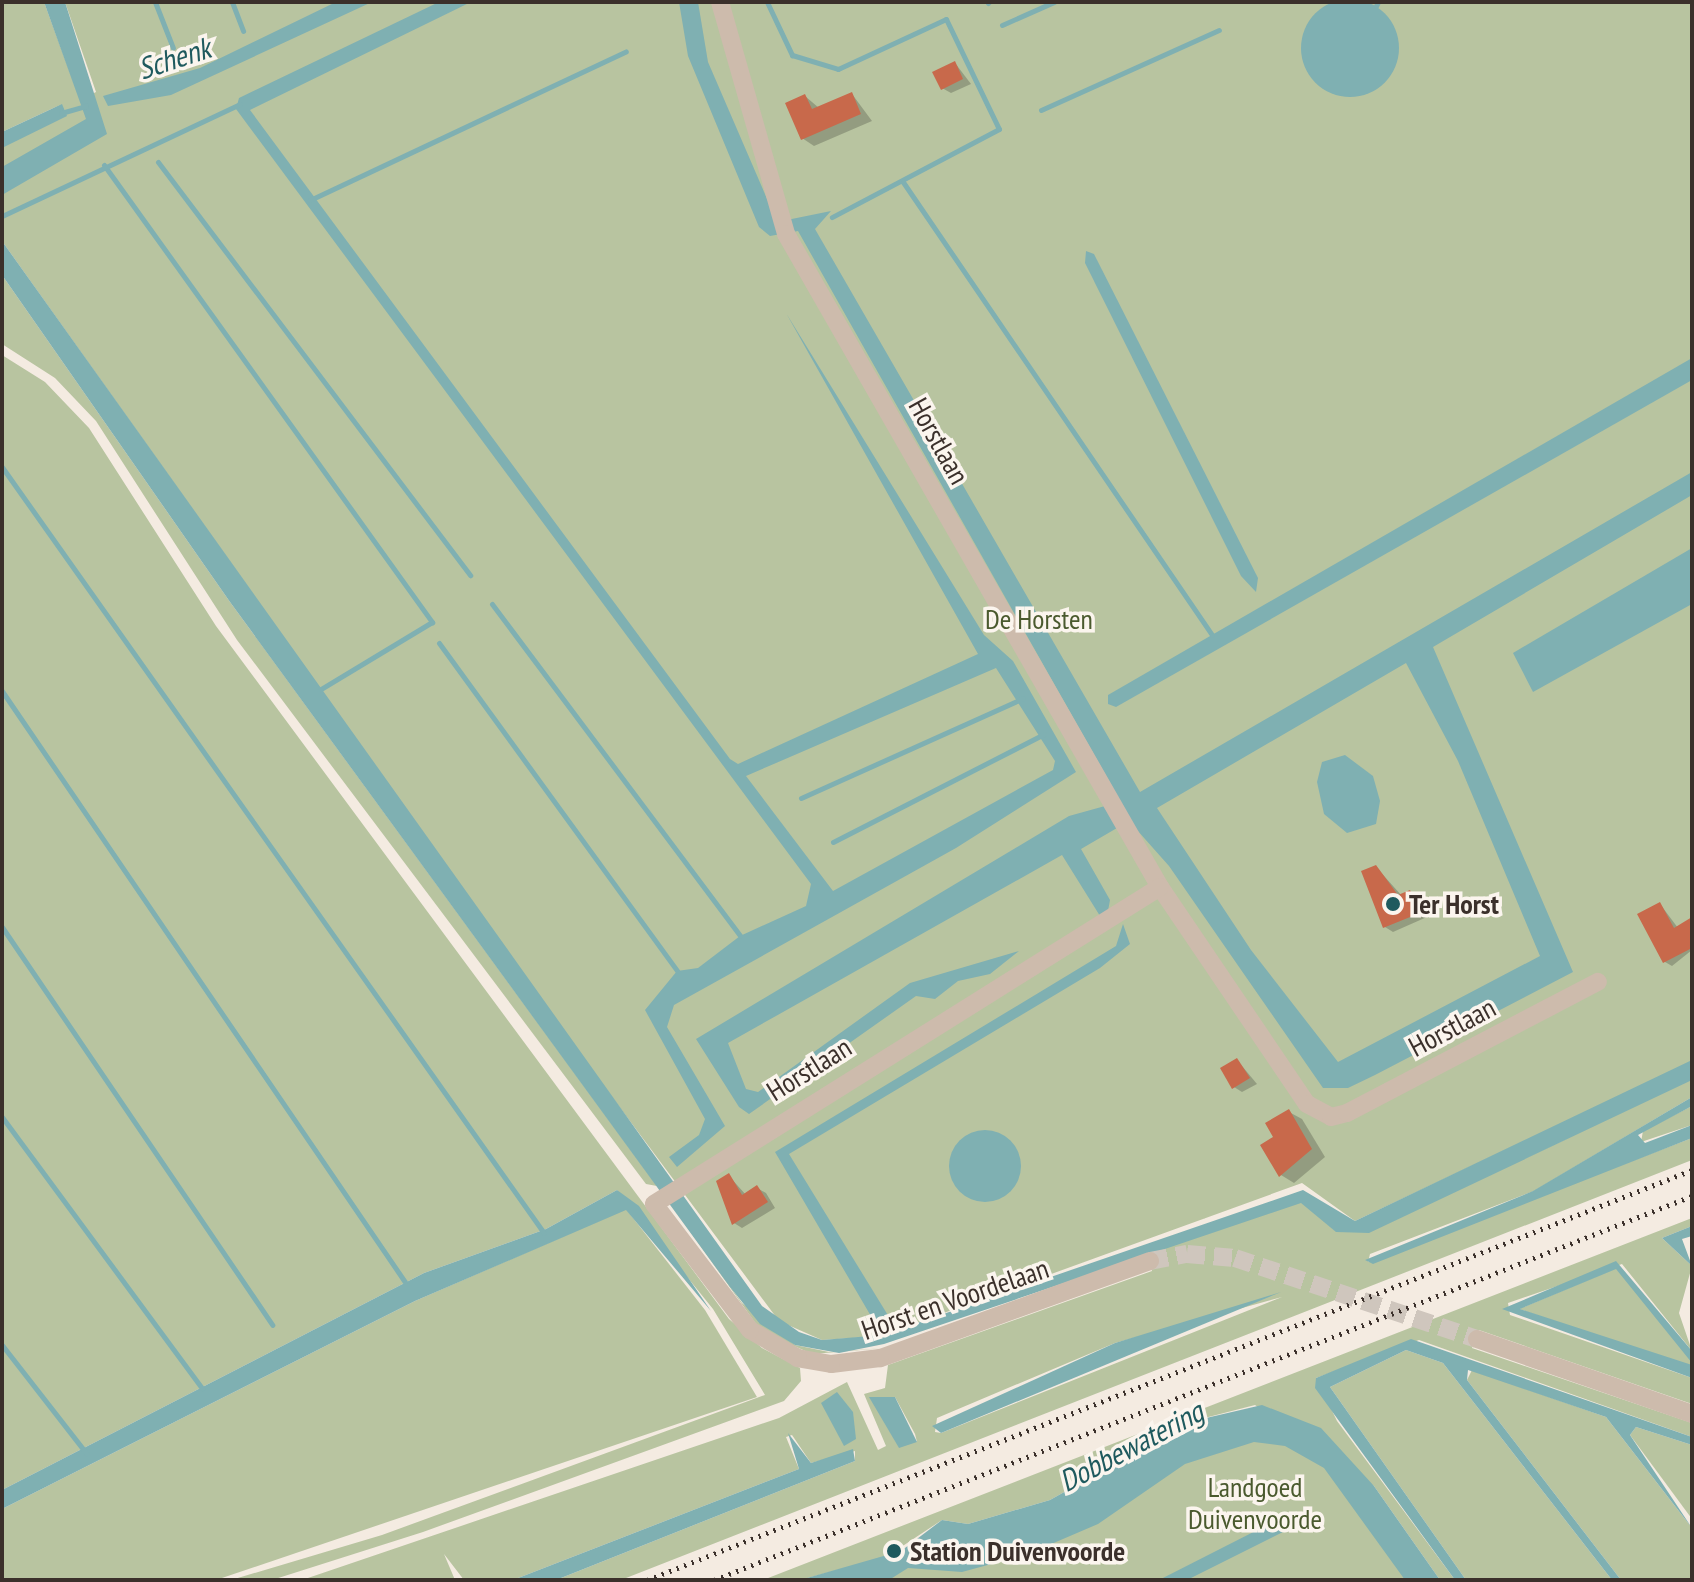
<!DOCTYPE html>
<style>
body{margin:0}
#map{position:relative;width:1694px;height:1582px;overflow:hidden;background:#f4ebe1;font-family:"PT Sans Narrow",sans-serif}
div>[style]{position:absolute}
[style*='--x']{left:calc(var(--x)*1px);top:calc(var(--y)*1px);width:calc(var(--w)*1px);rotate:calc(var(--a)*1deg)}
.green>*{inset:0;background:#b8c4a0}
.water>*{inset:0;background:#7fb0b2}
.round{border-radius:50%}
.shadow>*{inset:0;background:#0003}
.stream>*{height:5px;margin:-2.5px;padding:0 2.5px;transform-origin:2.5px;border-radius:2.5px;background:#7fb0b2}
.building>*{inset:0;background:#c8694b}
.minor-tunnel>*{height:18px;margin-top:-9px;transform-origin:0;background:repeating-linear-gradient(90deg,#cfc6bd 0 18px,transparent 0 27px)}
.minor>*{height:18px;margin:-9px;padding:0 9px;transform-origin:9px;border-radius:9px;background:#cdbbac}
.rail>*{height:5px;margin-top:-2.5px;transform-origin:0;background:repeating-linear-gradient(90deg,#3b302b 0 2px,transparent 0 8px)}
.dots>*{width:22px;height:22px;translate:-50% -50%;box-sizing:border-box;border:4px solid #fbf5ee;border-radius:50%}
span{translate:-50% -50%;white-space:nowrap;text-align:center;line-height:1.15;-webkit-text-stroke:7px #fbf5ee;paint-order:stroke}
.street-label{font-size:28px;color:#3b302b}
.park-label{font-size:28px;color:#4a5a2e}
.poi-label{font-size:28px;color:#3b302b;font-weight:700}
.left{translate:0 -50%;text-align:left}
.water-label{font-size:30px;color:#1f5a5e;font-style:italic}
.frame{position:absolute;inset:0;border:4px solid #3b302b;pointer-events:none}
</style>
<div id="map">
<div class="green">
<div style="clip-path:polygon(evenodd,2px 2px,44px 2px,80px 100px,96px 92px,65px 2px,1692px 2px,1692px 1097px,1534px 1191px,1370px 1254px,1368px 1262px,1692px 1138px,1692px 1160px,621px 1580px,556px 1580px,855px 1461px,855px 1451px,811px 1463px,792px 1435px,786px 1437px,799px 1469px,513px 1580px,464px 1580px,444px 1554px,455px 1580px,302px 1580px,779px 1418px,847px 1382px,878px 1450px,886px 1446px,864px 1394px,885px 1388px,888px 1365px,1152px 1271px,1147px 1249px,1301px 1202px,1337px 1232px,1407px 1214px,1566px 1139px,1554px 1127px,1355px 1221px,1302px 1183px,897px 1330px,891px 1320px,876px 1324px,883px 1336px,822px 1340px,779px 1321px,577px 1050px,2px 241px,2px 135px,62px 104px,2px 132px,2px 2px,1282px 1297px,941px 1433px,935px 1432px,937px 1418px,1115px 1343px,1282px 1297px,2px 2px,895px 1397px,915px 1434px,917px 1442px,873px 1400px,895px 1397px)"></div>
<div style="clip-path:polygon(2px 275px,230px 602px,657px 1186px,646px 1184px,237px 640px,96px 421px,55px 378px,2px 344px)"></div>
<div style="clip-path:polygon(2px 355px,45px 382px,89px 428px,216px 626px,729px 1319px,762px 1348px,800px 1368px,801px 1381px,784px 1401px,423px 1532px,272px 1580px,231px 1580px,382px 1535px,765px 1395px,713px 1309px,617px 1190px,546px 1229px,424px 1273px,2px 1490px)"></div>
<div style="clip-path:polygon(1692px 1106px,1692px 1125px,1641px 1142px,1643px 1131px)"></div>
<div style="clip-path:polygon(672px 1206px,742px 1303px,795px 1345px,829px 1352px,885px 1348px,812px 1354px,761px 1331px)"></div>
<div style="clip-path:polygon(626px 1209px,705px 1310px,757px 1397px,216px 1580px,2px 1580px,2px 1509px,415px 1301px)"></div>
<div style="clip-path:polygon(1692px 1218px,1692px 1226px,1662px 1238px,1692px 1266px,1679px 1313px,1692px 1351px,1622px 1264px,1508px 1303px,1510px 1315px,1692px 1378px,1692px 1404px,1479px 1330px,1472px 1348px,1692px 1423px,1692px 1437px,1419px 1340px,1316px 1378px,1337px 1421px,1455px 1580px,1440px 1580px,1374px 1486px,1255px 1405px,1189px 1422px,1050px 1500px,968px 1524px,942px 1520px,886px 1557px,800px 1580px,763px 1580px)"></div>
<div style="clip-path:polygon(1616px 1268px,1692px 1359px,1691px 1367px,1519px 1309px)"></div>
<div style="clip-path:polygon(1406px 1350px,1443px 1363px,1612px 1580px,1466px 1580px,1330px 1387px)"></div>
<div style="clip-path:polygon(1472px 1370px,1606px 1417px,1692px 1528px,1692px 1580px,1621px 1580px,1467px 1380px)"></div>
<div style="clip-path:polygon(1636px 1427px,1692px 1445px,1692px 1519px,1630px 1435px)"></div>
<div style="clip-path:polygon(1227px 1429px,1299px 1435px,1415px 1580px,871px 1580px)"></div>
</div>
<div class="water">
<div class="round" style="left:1301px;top:-1px;width:98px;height:98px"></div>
<div style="clip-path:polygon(44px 2px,65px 2px,107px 134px,2px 195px,2px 167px,86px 119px)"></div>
<div style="clip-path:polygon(336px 2px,372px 2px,171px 95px,108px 106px,103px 96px,200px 68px)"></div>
<div style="clip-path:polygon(evenodd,439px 2px,471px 2px,250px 110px,730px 759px,738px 764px,978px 654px,786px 313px,984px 635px,1013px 661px,1076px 772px,956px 848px,674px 1005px,667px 1027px,725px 1126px,677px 1167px,669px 1157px,699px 1135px,705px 1119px,645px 1010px,677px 971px,698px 968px,740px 936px,806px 906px,811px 884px,236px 109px,239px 98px,439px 2px,996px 668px,1055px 761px,1053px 770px,833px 891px,746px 776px,996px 668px)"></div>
<div style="clip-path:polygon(evenodd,679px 2px,698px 2px,708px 62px,777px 222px,831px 211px,815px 229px,1140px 792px,1692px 472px,1692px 495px,1433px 647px,1573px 972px,1375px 1075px,1348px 1088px,1323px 1088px,1169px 866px,1129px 821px,1081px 849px,1110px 900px,1108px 911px,1100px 916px,1062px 855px,728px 1043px,746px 1089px,758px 1092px,910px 983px,1019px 951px,990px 974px,958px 981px,935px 999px,916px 996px,749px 1114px,739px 1107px,696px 1039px,1069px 816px,1105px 806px,1113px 788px,798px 231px,770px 236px,759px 227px,688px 56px,679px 2px,1406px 663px,1458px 761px,1540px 956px,1338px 1062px,1251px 950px,1157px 808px,1406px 663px)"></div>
<div style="clip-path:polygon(62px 104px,67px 116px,2px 148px,2px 132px)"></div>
<div style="clip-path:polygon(2px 241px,762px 1306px,799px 1332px,822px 1340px,882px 1335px,775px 1152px,1116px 946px,1123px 924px,1130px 944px,1100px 968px,789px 1154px,897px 1330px,1303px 1190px,1355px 1221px,1692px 1060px,1692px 1080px,1369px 1233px,1336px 1232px,1301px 1203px,884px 1344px,839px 1353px,795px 1345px,760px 1324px,730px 1287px,230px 602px,2px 275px)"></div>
<div style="clip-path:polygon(1086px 251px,1094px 254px,1258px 578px,1256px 592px,1241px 576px,1085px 263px)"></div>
<div style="clip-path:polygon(1692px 358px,1692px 380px,1116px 707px,1108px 704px,1108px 695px)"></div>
<div style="clip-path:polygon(1692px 548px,1692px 604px,1533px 692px,1513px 653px)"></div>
<div style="clip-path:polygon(1345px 755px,1373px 776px,1380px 801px,1376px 824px,1347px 833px,1324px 814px,1317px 782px,1322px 762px)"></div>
<div style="clip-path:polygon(1692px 1097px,1692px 1106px,1638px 1135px,1645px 1143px,1692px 1125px,1692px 1138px,1373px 1264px,1365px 1260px,1533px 1191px)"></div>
<div class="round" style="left:949px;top:1130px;width:72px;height:72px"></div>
<div style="clip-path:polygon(617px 1190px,639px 1206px,711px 1311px,626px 1210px,415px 1301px,2px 1509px,2px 1490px,424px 1273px,546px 1229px)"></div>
<div style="clip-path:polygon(1692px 1226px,1692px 1236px,1682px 1239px,1692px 1266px,1662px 1238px)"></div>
<div style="clip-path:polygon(1616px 1261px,1692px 1351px,1692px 1363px,1616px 1269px,1520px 1309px,1692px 1365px,1692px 1378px,1502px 1309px)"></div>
<div style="clip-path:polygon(1281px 1292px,941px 1433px,932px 1426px,1115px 1343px)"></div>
<div style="clip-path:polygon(1411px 1339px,1692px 1437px,1692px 1445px,1636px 1427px,1630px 1435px,1692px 1528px,1606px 1417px,1468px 1370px,1467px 1380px,1621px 1580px,1612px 1580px,1443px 1363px,1406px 1350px,1330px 1387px,1466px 1580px,1455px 1580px,1315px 1388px,1316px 1378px)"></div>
<div style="clip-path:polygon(837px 1392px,853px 1412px,856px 1439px,844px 1446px,821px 1403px)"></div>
<div style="clip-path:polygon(869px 1397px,895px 1397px,917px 1442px,899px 1448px)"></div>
<div style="clip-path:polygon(1262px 1405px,1321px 1428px,1374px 1486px,1440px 1580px,1405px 1580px,1324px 1468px,1285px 1446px,1254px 1442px,1185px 1464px,1098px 1524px,1028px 1554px,962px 1572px,908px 1568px,889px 1580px,800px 1580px,901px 1551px,942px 1520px,968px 1524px,1050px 1500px,1189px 1422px)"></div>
<div style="clip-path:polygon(788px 1433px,811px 1463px,853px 1449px,855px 1461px,556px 1580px,513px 1580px,799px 1469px)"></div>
<div style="clip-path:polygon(1277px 1520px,1285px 1531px,1187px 1580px,1159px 1580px)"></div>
</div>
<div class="shadow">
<div style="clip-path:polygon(955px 63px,971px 84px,951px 93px,942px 88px)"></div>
<div style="clip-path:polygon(852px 94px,872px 121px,814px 146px,802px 138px,805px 96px,819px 108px)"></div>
<div style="clip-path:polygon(1376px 867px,1402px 896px,1419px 898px,1427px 917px,1393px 932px,1385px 927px)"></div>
<div style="clip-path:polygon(1660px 904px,1678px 928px,1692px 920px,1692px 950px,1672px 966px,1665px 962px)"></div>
<div style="clip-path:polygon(1237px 1060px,1257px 1084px,1242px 1092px,1234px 1087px)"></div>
<div style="clip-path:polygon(1289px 1112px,1302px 1119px,1325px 1157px,1294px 1183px,1281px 1175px,1276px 1137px)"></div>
<div style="clip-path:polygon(729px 1176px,746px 1195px,757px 1188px,766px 1193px,775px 1208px,742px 1228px,734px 1223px)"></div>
</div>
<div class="stream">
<div style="--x:155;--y:2;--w:49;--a:68.6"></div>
<div style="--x:232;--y:2;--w:31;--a:69"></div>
<div style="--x:767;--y:2;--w:59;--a:64.7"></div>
<div style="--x:792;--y:55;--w:48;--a:16.9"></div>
<div style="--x:838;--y:69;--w:119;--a:-24.8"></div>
<div style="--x:946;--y:19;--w:122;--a:64.3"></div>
<div style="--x:999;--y:129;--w:189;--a:152.2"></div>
<div style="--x:988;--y:3;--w:1;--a:-45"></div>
<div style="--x:1376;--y:6;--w:4;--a:-63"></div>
<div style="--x:1002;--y:25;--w:57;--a:-23.9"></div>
<div style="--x:1041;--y:110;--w:195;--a:-24.2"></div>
<div style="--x:61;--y:113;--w:26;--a:-16"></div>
<div style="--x:158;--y:162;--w:518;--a:52.93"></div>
<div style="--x:104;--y:165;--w:563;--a:54.33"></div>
<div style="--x:432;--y:622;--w:130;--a:148.9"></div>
<div style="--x:903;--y:182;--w:548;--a:55.7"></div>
<div style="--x:310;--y:200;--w:349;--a:-25.2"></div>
<div style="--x:2;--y:216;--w:263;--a:-25.2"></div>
<div style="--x:2;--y:467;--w:938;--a:54.72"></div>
<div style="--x:492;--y:604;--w:414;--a:53.2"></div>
<div style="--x:439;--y:643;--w:405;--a:54"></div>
<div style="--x:2;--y:691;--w:715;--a:55.71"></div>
<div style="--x:801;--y:798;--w:243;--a:-24.2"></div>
<div style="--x:833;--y:842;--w:237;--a:-27.1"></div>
<div style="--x:2;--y:927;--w:481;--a:55.8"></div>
<div style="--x:2;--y:1117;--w:337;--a:53.6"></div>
<div style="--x:2;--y:1345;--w:138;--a:52.1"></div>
</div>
<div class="building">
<div style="clip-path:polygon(955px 61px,963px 79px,941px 90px,932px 72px)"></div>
<div style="clip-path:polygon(852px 92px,861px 114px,801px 140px,785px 103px,805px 94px,812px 109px)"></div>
<div style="clip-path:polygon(1376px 865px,1398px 895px,1410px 890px,1420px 913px,1383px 928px,1361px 871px)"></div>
<div style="clip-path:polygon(1660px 902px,1674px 928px,1692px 917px,1692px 948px,1663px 963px,1637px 914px)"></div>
<div style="clip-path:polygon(1237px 1058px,1250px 1078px,1232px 1089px,1220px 1068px)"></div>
<div style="clip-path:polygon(1289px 1109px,1312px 1149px,1279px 1177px,1260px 1145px,1273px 1137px,1265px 1123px)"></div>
<div style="clip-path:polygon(729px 1173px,742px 1195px,757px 1185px,768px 1202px,732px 1225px,716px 1181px)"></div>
</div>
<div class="minor-tunnel">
<div style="--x:1150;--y:1261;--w:38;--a:-11"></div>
<div style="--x:1187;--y:1254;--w:48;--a:4.8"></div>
<div style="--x:1235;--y:1258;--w:255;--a:18.5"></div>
</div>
<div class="minor">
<div style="--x:720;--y:2;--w:241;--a:74.1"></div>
<div style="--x:786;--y:234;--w:753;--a:60.2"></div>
<div style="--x:1160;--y:887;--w:262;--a:55.9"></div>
<div style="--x:1307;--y:1104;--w:27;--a:28"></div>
<div style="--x:1331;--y:1117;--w:16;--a:-14"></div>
<div style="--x:1347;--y:1113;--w:283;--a:-27.6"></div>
<div style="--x:1150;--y:1261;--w:287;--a:160.2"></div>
<div style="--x:880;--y:1358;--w:49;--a:173"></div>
<div style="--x:831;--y:1364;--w:34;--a:-170"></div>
<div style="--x:798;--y:1358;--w:56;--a:-149.7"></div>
<div style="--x:750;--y:1330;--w:158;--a:-127.3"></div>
<div style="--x:654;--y:1204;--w:597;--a:-32.07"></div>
<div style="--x:1477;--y:1339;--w:228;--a:19.2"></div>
</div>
<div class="rail">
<div style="--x:647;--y:1580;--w:1123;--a:-21.42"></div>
<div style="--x:714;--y:1580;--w:1051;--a:-21.44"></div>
</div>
<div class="dots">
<div style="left:1393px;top:904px;background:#1f5a5e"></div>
<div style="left:894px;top:1551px;background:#1f5a5e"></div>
</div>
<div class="street-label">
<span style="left:939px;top:441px;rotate:61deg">Horstlaan</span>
<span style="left:1452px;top:1027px;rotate:-28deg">Horstlaan</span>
<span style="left:809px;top:1069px;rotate:-32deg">Horstlaan</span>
<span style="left:955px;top:1299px;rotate:-19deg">Horst en Voordelaan</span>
</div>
<div class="park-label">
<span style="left:1039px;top:619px">De Horsten</span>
<span style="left:1255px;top:1503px">Landgoed<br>Duivenvoorde</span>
</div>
<div class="poi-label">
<span class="left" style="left:1409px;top:904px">Ter Horst</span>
<span class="left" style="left:910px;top:1551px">Station Duivenvoorde</span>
</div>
<div class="water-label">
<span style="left:174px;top:58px;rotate:-18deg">Schenk</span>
<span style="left:1131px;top:1446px;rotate:-28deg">Dobbewatering</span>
</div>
<div class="frame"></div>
</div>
